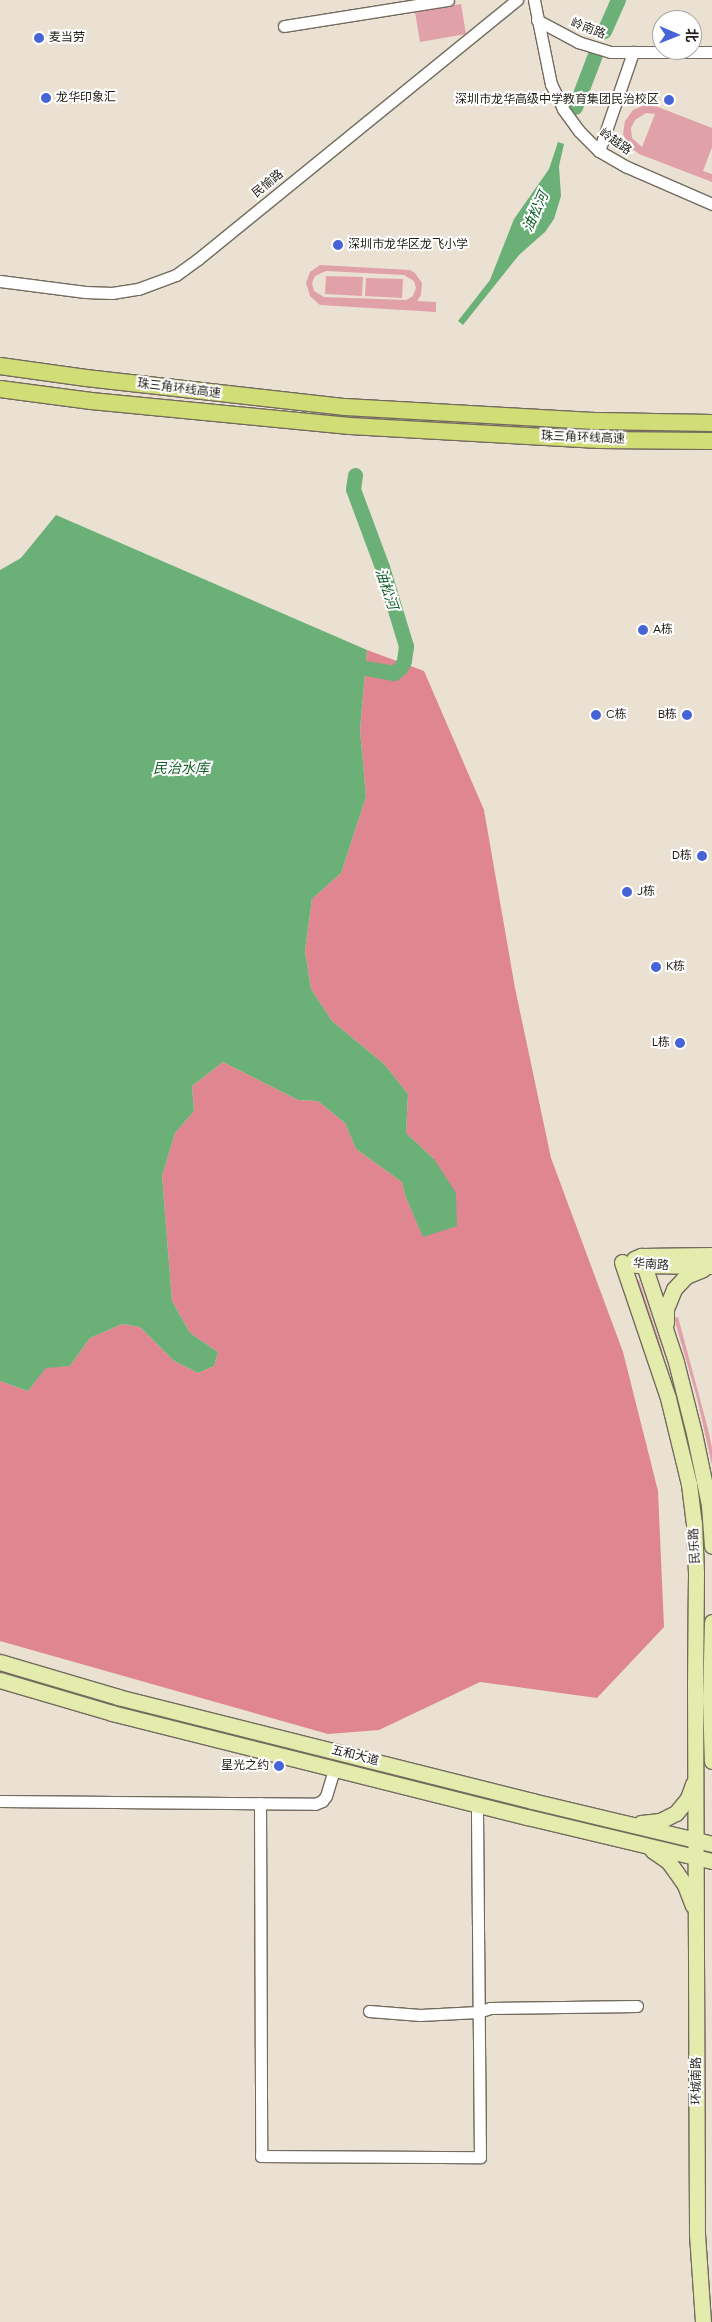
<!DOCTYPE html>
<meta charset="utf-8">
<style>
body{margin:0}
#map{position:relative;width:712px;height:2322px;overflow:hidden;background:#eae1d3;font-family:Figtree,"Noto Sans SC",sans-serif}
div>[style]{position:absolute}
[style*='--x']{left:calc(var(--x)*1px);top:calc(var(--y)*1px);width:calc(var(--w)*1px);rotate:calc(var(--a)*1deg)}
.green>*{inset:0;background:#e1a1a8}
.forest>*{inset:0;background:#df8691}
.water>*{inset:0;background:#6ab077}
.river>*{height:15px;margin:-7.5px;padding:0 7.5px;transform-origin:7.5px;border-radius:7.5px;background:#6ab077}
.roads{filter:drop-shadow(1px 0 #726b5e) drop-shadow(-1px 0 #726b5e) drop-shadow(0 1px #726b5e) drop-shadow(0 -1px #726b5e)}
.minor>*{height:11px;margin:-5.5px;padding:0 5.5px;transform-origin:5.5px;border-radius:5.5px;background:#fff}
.major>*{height:15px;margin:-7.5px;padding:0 7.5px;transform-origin:7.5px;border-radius:7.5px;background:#e3ebad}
.highway>*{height:16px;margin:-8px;padding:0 8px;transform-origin:8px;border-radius:8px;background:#d1dd76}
.dots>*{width:14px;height:14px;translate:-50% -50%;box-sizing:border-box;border:2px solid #fff;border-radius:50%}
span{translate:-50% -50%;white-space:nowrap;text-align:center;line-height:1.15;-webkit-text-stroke:4px #fff;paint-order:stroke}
.street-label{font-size:12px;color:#201d18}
.poi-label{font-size:12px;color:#201d18}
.left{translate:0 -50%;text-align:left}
.right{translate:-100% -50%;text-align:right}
.water-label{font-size:14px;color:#14612c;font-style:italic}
.north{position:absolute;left:652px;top:10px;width:50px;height:50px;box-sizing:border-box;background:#fff;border:1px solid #a6a5a3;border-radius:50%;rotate:91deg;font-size:14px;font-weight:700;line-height:20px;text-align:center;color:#201d18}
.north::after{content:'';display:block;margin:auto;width:18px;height:22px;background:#4764d7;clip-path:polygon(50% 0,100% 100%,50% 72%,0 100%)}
</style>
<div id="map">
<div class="green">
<div style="clip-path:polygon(461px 4px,466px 34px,420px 42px,415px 12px)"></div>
<div style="clip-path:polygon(evenodd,645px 105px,658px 107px,712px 128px,712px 147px,703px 171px,712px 174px,712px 182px,639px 154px,629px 146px,623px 134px,625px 121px,633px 110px,645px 105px,646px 113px,655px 114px,642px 147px,632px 138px,631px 128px,635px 120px,646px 113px)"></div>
<div style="clip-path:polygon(evenodd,320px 265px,410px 270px,415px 273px,422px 283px,421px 295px,417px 301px,436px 302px,436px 312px,320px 305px,310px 296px,306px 283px,310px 272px,320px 265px,326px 271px,404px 275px,414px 281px,416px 288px,413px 296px,406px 300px,324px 297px,314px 291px,312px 283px,315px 276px,326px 271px)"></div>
<div style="clip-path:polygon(326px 276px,363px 277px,362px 296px,325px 294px)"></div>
<div style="clip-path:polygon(366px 278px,403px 279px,402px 298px,365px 296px)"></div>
<div style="clip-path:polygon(637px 1280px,639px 1280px,659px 1340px,689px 1442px,703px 1519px,705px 1567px,703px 1567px,700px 1512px,666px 1369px)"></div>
<div style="clip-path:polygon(678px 1317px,708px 1429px,712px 1448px,712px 1465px,697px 1398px,674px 1318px)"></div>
</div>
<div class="forest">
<div style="clip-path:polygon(367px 650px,424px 671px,484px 810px,515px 988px,551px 1158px,623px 1352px,658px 1491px,664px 1627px,597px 1698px,480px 1682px,379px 1730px,328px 1734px,0 1641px,0 1381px,28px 1391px,46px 1367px,70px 1366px,90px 1338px,122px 1324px,140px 1327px,174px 1361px,198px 1373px,214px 1366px,218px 1352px,190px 1333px,172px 1301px,162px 1176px,175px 1133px,194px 1111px,192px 1086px,223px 1062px,298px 1100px,318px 1101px,345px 1123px,356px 1149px,402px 1182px,405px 1195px,423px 1236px,434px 1159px,406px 1133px,408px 1094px,384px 1064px,332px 1021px,311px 989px,305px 951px,312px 899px,341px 873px,366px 797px,360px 730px)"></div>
</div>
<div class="water">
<div style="clip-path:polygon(558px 142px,564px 144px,559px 166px,561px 196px,554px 219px,545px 232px,519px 255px,463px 325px,458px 321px,490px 280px,514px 219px,549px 169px)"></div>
<div style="clip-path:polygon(56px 515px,367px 650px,360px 730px,366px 797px,341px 873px,312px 899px,305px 951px,311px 989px,332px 1021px,384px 1064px,408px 1094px,406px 1133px,434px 1159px,456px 1193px,457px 1226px,423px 1237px,405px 1195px,402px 1182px,356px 1149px,345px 1123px,318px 1101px,298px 1100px,223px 1062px,192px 1086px,194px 1111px,175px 1133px,162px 1176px,172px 1301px,190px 1333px,218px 1352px,214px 1366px,198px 1373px,174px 1361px,140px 1327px,122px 1324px,90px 1338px,70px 1366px,46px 1368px,28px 1391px,0 1381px,0 570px,21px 558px)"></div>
</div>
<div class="river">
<div style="--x:604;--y:31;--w:34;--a:-66"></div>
<div style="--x:575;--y:107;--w:59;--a:-69.1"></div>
<div style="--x:355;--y:475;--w:14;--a:98"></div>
<div style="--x:353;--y:489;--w:83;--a:69.6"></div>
<div style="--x:382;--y:567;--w:83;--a:73.1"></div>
<div style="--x:406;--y:646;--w:15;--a:98"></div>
<div style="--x:404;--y:661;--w:8;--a:120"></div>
<div style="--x:400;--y:668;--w:8;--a:140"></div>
<div style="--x:394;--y:673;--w:28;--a:-170"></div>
</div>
<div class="roads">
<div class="minor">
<div style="--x:534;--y:0;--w:86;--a:78.6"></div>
<div style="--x:551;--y:84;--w:28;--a:64"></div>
<div style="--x:563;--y:109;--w:27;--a:54"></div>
<div style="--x:579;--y:131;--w:28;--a:45"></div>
<div style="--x:599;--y:151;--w:32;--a:30"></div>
<div style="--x:627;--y:167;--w:93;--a:23.5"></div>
<div style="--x:537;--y:20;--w:47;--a:28.2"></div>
<div style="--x:578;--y:42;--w:34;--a:17"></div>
<div style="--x:611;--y:52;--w:101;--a:0"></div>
<div style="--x:284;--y:26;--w:166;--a:-9"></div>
<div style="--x:599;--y:151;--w:105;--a:-71"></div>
<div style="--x:0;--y:281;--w:86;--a:7.4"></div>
<div style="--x:85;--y:292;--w:27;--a:2"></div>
<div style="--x:112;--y:293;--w:26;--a:-9"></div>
<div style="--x:138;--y:289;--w:40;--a:-20.2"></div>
<div style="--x:176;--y:275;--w:27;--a:-36"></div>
<div style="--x:198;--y:259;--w:411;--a:-39.1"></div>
<div style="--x:0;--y:1801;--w:315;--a:0.5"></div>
<div style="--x:315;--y:1804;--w:8;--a:-23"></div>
<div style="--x:322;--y:1801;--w:6;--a:-51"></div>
<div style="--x:326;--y:1796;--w:28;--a:-73"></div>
<div style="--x:260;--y:1803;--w:353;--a:89.8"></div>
<div style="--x:261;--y:2156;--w:219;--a:0.3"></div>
<div style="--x:480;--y:2157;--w:352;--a:-90.5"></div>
<div style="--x:369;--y:2011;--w:51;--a:4.5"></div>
<div style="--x:420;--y:2015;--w:58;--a:-3"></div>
<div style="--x:478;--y:2012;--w:13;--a:-18"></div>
<div style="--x:490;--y:2008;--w:147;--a:-0.8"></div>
</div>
<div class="major">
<div style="--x:641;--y:1256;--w:112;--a:71.7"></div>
<div style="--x:676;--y:1362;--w:73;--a:75.8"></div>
<div style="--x:694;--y:1433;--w:74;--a:78.2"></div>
<div style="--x:709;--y:1505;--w:41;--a:85.8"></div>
<div style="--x:634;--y:1259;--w:8;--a:-23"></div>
<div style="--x:641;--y:1256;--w:71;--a:-0.8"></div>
<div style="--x:622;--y:1262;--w:144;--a:71.3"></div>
<div style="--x:668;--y:1398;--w:89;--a:76.3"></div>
<div style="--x:689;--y:1484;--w:39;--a:83"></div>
<div style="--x:694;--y:1523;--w:50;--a:87.7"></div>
<div style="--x:696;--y:1573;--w:110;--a:90.5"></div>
<div style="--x:695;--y:1683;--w:551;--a:89.79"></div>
<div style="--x:697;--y:2234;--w:88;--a:86.1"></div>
<div style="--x:636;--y:1265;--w:76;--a:0.8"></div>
<div style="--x:666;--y:1323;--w:14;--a:-90"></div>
<div style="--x:666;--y:1309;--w:22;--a:-68"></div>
<div style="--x:674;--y:1289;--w:18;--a:-47"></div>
<div style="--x:686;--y:1276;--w:18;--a:-22"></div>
<div style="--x:712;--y:1622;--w:77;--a:91.5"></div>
<div style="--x:710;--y:1699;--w:62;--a:88.2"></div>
<div style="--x:0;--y:1662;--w:123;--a:16.5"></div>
<div style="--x:118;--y:1697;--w:427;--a:14.1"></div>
<div style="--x:532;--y:1801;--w:185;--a:13.4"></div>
<div style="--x:0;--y:1680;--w:117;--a:16.4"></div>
<div style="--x:112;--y:1713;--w:428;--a:14.1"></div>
<div style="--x:527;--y:1817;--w:190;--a:13.4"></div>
<div style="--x:641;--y:1823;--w:19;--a:-6"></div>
<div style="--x:660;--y:1821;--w:18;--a:-27"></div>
<div style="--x:676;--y:1813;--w:19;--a:-51"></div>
<div style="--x:688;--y:1798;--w:15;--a:-70"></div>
<div style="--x:652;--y:1850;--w:19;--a:35"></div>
<div style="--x:668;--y:1861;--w:14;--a:54"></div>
<div style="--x:676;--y:1872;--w:16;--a:55"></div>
<div style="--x:685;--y:1885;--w:22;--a:69"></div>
</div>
<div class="highway">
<div style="--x:0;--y:366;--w:87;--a:7.9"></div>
<div style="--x:86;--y:378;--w:261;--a:6.4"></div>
<div style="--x:345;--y:407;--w:253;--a:3.2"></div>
<div style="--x:598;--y:421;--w:114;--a:1"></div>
<div style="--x:0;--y:389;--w:92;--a:7.5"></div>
<div style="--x:91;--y:401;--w:260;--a:5.5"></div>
<div style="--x:350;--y:426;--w:249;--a:3.2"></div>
<div style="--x:599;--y:440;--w:113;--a:0.5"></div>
</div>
</div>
<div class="dots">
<div style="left:39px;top:38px;background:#4764d7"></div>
<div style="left:46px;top:98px;background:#4764d7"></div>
<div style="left:669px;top:100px;background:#4764d7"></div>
<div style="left:338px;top:245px;background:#4764d7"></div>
<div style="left:643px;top:630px;background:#4764d7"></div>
<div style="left:596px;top:715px;background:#4764d7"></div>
<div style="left:687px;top:715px;background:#4764d7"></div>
<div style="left:702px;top:856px;background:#4764d7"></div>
<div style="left:627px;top:892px;background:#4764d7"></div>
<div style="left:656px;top:967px;background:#4764d7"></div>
<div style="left:680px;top:1043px;background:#4764d7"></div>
<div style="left:279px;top:1766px;background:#4764d7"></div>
</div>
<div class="street-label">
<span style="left:588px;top:29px;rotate:21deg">岭南路</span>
<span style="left:615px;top:142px;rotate:35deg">岭越路</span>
<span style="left:268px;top:184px;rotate:-39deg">民愉路</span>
<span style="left:179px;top:389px;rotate:7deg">珠三角环线高速</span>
<span style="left:583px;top:438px;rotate:2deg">珠三角环线高速</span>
<span style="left:651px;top:1265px;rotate:4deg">华南路</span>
<span style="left:695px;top:1546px;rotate:-93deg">民乐路</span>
<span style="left:355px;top:1756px;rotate:14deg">五和大道</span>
<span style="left:697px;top:2081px;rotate:-90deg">环城南路</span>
</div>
<div class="poi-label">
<span class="left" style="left:49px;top:38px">麦当劳</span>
<span class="left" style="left:56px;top:98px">龙华印象汇</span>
<span class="right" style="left:659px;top:100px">深圳市龙华高级中学教育集团民治校区</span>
<span class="left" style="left:348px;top:245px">深圳市龙华区龙飞小学</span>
<span class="left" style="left:653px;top:630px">A栋</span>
<span class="left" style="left:606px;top:715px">C栋</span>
<span class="right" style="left:677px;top:715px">B栋</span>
<span class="right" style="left:692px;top:856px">D栋</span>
<span class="left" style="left:637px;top:892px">J栋</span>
<span class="left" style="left:666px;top:967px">K栋</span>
<span class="right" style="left:670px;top:1043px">L栋</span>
<span class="right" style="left:269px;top:1766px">星光之约</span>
</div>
<div class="water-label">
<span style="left:536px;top:212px;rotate:-65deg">油松河</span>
<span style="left:386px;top:589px;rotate:71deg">油松河</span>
<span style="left:181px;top:769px">民治水库</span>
</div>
<div class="north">北</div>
</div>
